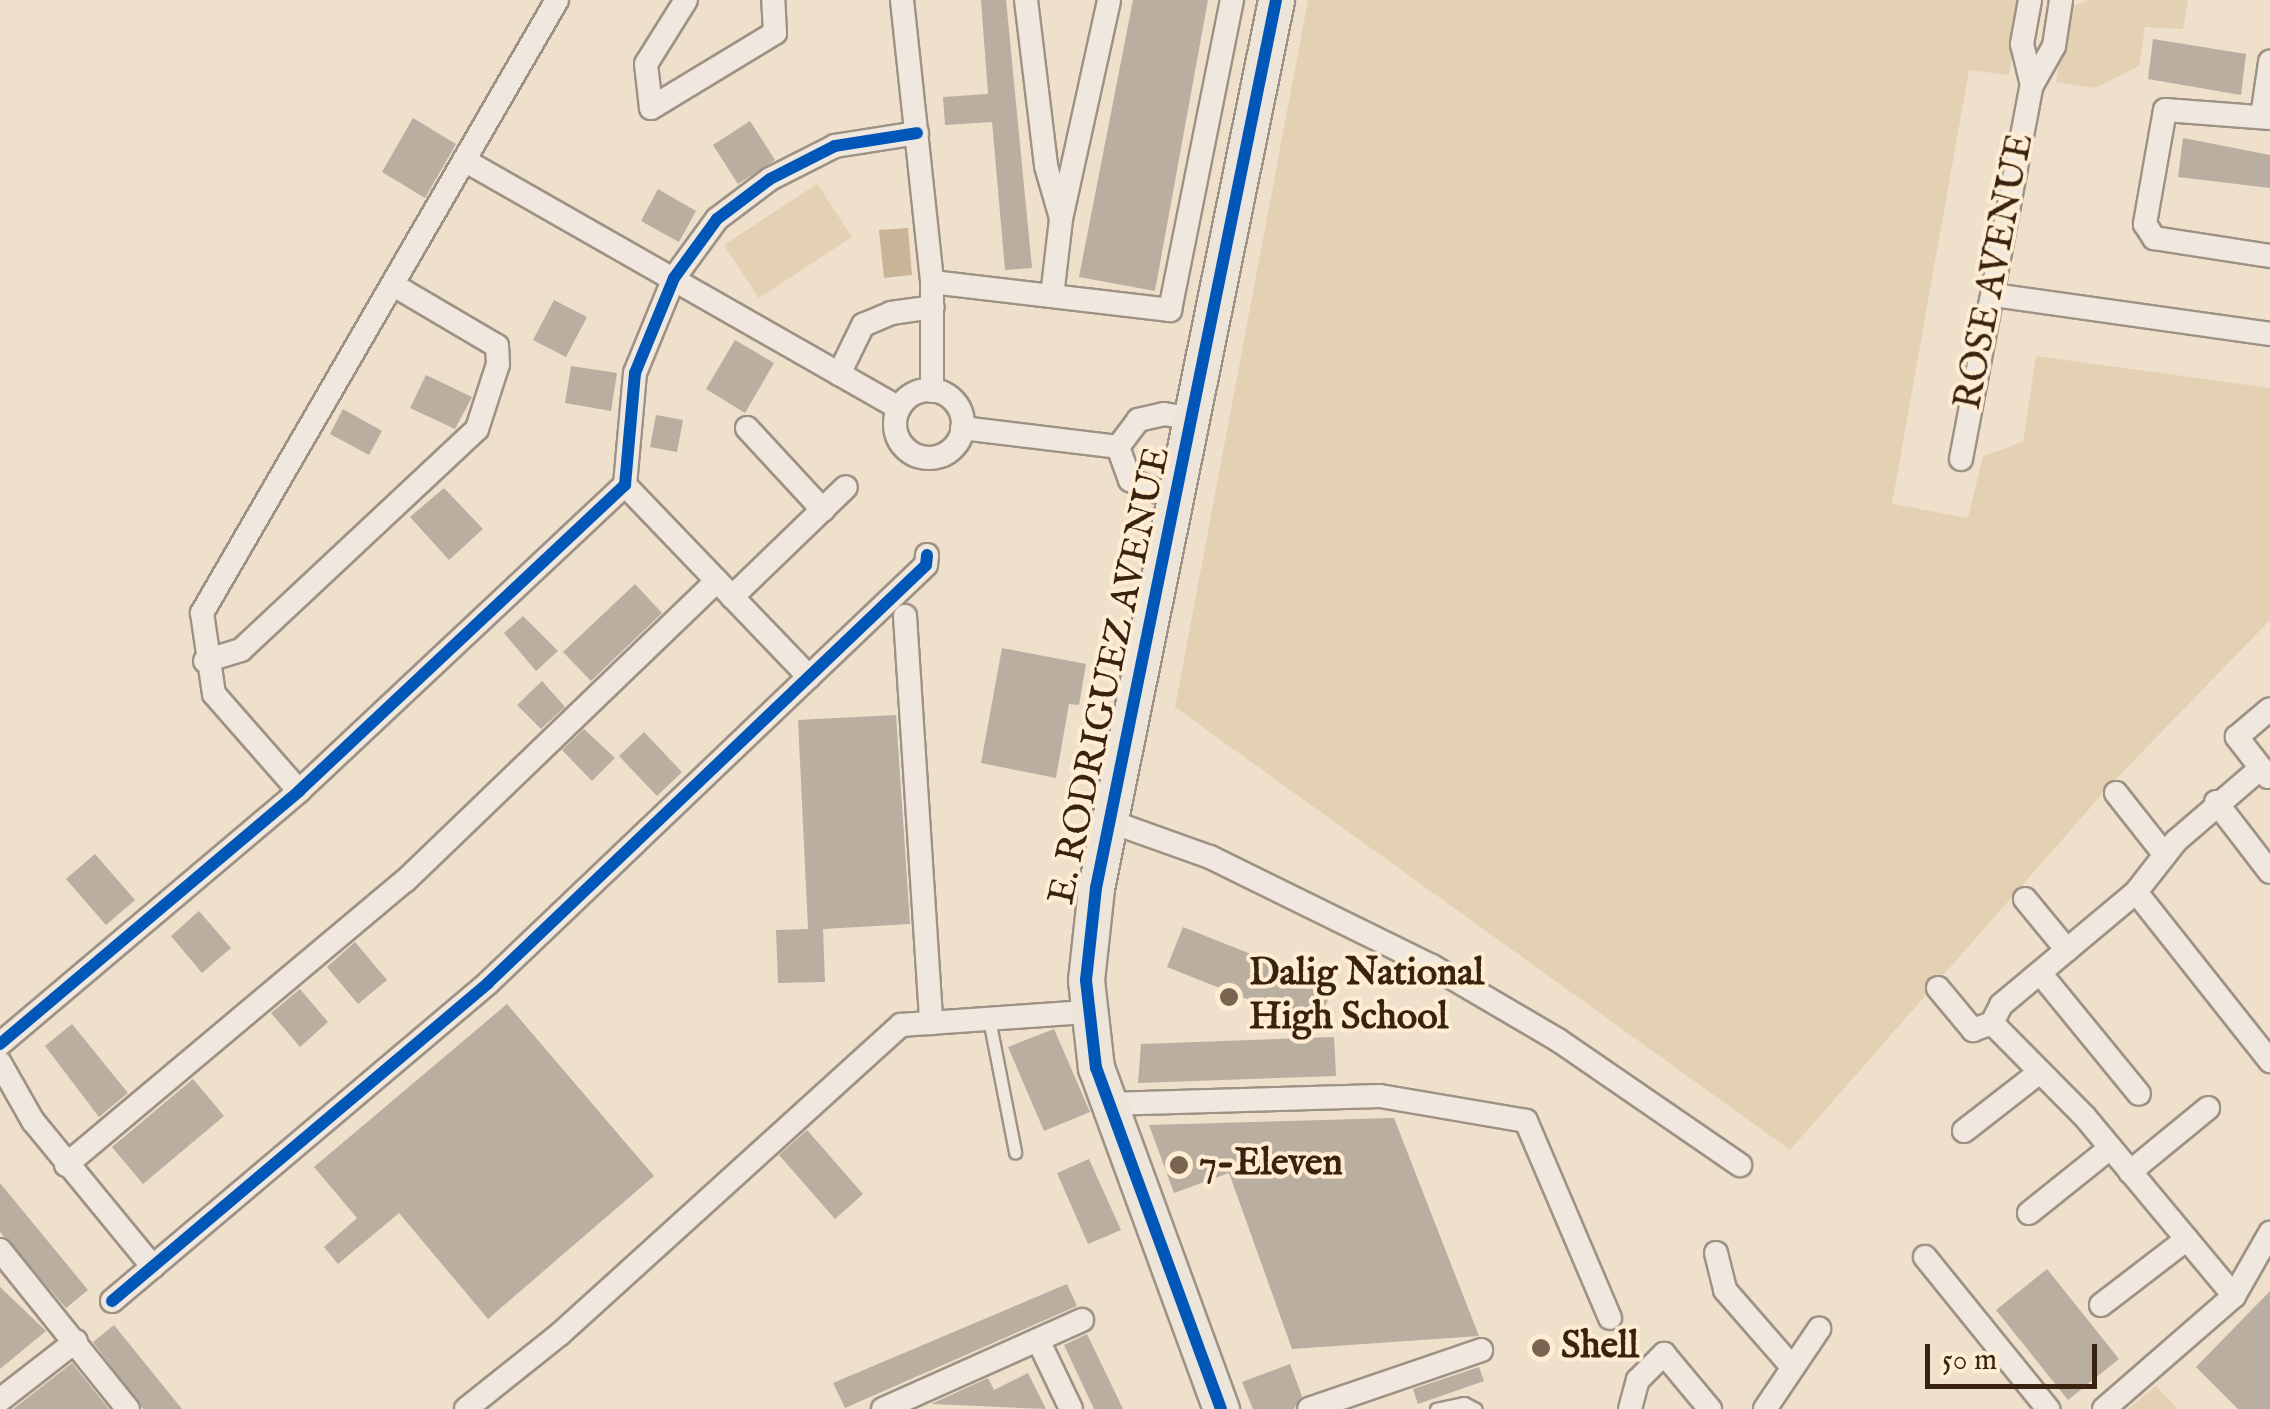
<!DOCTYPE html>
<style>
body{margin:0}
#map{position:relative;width:2270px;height:1409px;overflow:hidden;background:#eee0cb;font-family:"IM FELL English",serif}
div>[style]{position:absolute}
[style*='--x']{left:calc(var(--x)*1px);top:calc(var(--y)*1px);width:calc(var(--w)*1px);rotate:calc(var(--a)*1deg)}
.green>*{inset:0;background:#e4d0b3}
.water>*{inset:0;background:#cab498}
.building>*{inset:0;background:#b9ae9f}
.roads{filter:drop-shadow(2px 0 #9e9285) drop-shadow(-2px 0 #9e9285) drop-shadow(0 2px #9e9285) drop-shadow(0 -2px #9e9285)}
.service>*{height:11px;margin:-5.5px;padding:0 5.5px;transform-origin:5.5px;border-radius:5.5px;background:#f0e8de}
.minor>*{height:22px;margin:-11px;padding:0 11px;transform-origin:11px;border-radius:11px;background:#f0e8de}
.minor>.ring{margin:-11px;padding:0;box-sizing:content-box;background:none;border:22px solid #f0e8de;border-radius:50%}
.primary>*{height:35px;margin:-17.5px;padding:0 17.5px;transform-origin:17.5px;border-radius:17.5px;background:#ede5d9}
.cycleway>*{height:12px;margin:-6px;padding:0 6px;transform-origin:6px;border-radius:6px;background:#0057b8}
.dots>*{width:28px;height:28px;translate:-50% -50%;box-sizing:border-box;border:5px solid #feedd3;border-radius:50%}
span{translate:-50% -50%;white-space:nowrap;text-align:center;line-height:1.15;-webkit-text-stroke:8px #feedd3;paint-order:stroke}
.street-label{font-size:38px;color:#3a2211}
.poi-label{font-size:38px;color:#3a2211;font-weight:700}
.left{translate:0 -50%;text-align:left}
.scale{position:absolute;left:1925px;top:1344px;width:172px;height:45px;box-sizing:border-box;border:5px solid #3a2211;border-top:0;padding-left:12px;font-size:30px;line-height:35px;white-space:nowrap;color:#3a2211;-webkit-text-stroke:8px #feedd3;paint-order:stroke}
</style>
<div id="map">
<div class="green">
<div style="clip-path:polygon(1308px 0,2021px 0,2009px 75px,1969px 70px,1892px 504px,1968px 518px,1983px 456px,2023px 442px,2036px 356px,2270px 388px,2270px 620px,2111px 784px,1790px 1150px,1175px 707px)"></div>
<div style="clip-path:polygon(2089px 0,2188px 0,2183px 29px,2145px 27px,2139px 66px,2095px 88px,2056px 82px,2068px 8px)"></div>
<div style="clip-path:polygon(817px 184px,852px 237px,759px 298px,724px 245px)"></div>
<div style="clip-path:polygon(2156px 1386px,2178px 1409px,2128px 1409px)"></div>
</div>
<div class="water">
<div style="clip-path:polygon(908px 228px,912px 275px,884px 278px,879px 230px)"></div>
</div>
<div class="building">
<div style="clip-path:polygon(981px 0,1006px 0,1032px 268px,1005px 270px,992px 122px,945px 125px,943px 97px,988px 94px)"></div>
<div style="clip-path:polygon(1133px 0,1208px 0,1155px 291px,1079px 277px)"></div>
<div style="clip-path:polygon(2153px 39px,2246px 54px,2241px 95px,2148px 79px)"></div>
<div style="clip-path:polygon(413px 118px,456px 144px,425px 198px,382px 172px)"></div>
<div style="clip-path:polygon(750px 121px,775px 160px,738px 184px,713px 145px)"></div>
<div style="clip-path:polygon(2183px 138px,2270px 155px,2270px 188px,2178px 177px)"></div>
<div style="clip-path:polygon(658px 189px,696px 211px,679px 242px,641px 221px)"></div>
<div style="clip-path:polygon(554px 300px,587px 317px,566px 357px,533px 340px)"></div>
<div style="clip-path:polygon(735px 340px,774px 363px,745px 413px,706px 389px)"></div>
<div style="clip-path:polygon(571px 366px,617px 373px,611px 411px,565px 403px)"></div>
<div style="clip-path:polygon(426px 375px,472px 397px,455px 429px,410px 408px)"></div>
<div style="clip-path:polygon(343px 409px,382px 431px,369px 455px,330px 434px)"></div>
<div style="clip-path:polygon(656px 415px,683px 420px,677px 452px,650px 447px)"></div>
<div style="clip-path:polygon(444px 488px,483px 529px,449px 560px,410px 517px)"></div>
<div style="clip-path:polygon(635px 584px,662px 613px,591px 681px,563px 652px)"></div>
<div style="clip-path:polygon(523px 616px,558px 651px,536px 671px,504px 633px)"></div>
<div style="clip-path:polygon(1002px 648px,1086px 664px,1079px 705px,1069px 704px,1056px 778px,981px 763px)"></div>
<div style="clip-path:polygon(542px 681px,565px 707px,541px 729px,517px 705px)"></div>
<div style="clip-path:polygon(896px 715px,910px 924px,823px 929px,825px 982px,778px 983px,776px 930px,808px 929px,798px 720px)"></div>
<div style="clip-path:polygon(584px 729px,615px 758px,592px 781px,562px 750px)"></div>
<div style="clip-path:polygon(644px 732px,682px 772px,657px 796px,619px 756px)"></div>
<div style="clip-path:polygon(95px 854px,135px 900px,106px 925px,66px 879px)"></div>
<div style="clip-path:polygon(199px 911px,231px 948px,202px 973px,171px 936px)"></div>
<div style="clip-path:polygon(1183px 927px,1333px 987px,1317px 1027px,1167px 967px)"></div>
<div style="clip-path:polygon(355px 942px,387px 980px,358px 1004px,327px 967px)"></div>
<div style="clip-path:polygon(300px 989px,328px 1022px,300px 1047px,271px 1013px)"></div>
<div style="clip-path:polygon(507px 1004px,654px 1176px,488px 1319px,399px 1213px,338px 1264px,324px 1247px,357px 1218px,314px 1167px)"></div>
<div style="clip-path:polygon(72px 1024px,128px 1093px,99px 1117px,45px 1046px)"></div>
<div style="clip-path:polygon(1054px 1029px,1090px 1112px,1044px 1131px,1008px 1047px)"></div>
<div style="clip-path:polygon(1334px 1037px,1336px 1076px,1138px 1083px,1141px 1044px)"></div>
<div style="clip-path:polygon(193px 1079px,224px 1116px,143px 1184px,112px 1147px)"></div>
<div style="clip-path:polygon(1394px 1118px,1479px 1336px,1292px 1349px,1229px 1173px,1174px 1193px,1149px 1125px)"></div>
<div style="clip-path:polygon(807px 1130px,863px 1194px,835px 1219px,779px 1155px)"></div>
<div style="clip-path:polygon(1089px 1159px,1121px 1230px,1088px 1244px,1057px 1173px)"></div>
<div style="clip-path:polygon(0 1183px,88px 1290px,66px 1308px,0 1232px)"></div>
<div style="clip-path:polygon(2047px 1269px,2119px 1359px,2068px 1400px,1996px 1310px)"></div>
<div style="clip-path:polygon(1067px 1284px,1077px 1306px,845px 1408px,833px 1383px)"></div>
<div style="clip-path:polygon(0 1287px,46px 1331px,0 1369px)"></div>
<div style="clip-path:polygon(2270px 1291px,2270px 1409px,2238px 1409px,2196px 1367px)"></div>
<div style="clip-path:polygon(114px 1325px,182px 1409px,143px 1409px,93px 1342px)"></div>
<div style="clip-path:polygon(1087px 1334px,1123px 1409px,1094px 1409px,1064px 1345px)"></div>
<div style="clip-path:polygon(72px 1363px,109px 1409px,13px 1409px)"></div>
<div style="clip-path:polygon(1290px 1364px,1302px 1396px,1294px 1409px,1253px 1409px,1242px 1382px)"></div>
<div style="clip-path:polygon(1479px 1367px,1484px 1381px,1418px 1404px,1413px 1389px)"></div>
<div style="clip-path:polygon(1028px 1373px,1046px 1409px,931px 1404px,988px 1378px,994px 1390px)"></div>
</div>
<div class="roads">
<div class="service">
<div style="--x:989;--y:1019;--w:136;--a:78.9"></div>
<div style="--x:1436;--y:1409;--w:29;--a:-12"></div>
<div style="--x:1464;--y:1403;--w:13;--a:27"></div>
</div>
<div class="minor">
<div style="--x:686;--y:0;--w:75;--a:122"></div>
<div style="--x:646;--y:64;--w:44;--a:83.5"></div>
<div style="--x:651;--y:108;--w:145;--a:-31.2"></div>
<div style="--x:775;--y:33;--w:33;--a:-93"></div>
<div style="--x:902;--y:0;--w:284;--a:83.9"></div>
<div style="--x:932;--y:282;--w:109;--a:90"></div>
<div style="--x:1026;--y:0;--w:167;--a:83.1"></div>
<div style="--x:1046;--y:166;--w:54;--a:73.9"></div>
<div style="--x:2030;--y:0;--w:45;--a:100.3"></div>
<div style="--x:2022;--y:44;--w:42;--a:76.3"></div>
<div style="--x:2262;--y:117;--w:56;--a:-81.7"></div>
<div style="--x:2270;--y:118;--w:105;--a:-175.6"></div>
<div style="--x:2165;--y:110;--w:116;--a:100"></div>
<div style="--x:2145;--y:224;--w:17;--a:57"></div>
<div style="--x:2154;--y:238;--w:117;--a:8.8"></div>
<div style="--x:464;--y:160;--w:501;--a:29.69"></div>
<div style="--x:932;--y:282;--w:240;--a:6.7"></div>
<div style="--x:1170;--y:310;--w:316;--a:-78.7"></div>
<div style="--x:1993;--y:295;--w:280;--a:8"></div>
<div style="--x:1052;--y:296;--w:78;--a:-83.3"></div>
<div style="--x:1061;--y:219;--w:224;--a:-77.6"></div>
<div style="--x:839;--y:374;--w:55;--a:-63.9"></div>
<div style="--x:863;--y:325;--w:30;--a:-23"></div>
<div style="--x:891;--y:313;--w:42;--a:-8.1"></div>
<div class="ring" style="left:895px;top:390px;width:46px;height:46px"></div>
<div style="--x:747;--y:428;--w:112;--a:47.2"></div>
<div style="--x:962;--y:428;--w:157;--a:6.9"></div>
<div style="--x:1961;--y:459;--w:381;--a:-79.3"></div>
<div style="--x:2032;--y:85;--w:45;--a:-60.6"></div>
<div style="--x:2054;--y:46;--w:47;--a:-81.3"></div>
<div style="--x:625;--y:485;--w:266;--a:46.2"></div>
<div style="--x:1178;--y:500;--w:52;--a:-157.4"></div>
<div style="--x:1130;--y:480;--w:35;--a:-110"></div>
<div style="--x:1118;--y:447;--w:34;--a:-53"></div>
<div style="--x:1138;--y:420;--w:27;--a:-13"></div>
<div style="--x:1164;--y:414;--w:31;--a:9"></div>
<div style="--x:732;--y:597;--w:158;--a:-44"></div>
<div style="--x:905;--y:616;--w:408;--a:86.3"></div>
<div style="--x:205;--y:661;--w:38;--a:-17"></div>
<div style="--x:241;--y:650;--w:323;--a:-43.1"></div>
<div style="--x:477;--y:429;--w:68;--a:-72.1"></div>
<div style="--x:498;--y:364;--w:18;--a:-93"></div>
<div style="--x:497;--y:346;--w:118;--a:-149.5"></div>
<div style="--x:2268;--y:777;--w:51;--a:-127.8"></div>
<div style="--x:2237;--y:737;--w:43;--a:-40.3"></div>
<div style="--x:299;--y:791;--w:129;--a:-131.2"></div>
<div style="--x:214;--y:694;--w:82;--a:-98.4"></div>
<div style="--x:202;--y:613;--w:708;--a:-59.92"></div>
<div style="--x:2116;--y:793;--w:79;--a:51.7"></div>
<div style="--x:2216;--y:802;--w:88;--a:52.4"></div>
<div style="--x:1112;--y:822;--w:104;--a:19.7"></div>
<div style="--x:1210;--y:857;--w:247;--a:26.2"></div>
<div style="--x:1432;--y:966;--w:146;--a:30.4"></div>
<div style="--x:1558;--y:1040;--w:221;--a:34.5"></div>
<div style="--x:2136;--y:892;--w:216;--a:51.6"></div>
<div style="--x:2025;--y:899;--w:66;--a:50.5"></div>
<div style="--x:2040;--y:973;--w:156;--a:50.7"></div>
<div style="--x:1938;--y:988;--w:55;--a:50.2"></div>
<div style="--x:1973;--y:1030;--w:20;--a:-20"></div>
<div style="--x:1992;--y:1023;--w:20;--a:-63"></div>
<div style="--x:2001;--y:1005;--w:176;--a:-39.9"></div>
<div style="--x:2136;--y:892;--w:65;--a:-51.9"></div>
<div style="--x:2176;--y:841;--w:112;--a:-40.7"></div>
<div style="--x:1992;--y:1023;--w:132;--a:45.3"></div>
<div style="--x:2085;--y:1117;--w:233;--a:50.2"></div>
<div style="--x:0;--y:1044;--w:392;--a:-40.2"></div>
<div style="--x:299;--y:791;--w:447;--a:-43.2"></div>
<div style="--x:625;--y:485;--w:112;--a:-84.9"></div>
<div style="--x:635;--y:373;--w:103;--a:-67.7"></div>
<div style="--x:674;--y:278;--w:73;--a:-53.9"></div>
<div style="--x:717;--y:219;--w:66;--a:-37"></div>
<div style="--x:770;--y:179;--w:73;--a:-26.9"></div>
<div style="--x:835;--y:146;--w:83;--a:-9"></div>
<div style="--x:0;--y:1063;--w:67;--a:60.4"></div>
<div style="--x:33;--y:1121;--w:189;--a:50.6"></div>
<div style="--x:1108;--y:1104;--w:272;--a:-1.7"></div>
<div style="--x:1380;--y:1096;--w:148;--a:9.7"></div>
<div style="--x:1526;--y:1121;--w:214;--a:66.9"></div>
<div style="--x:1964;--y:1131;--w:91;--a:-37.9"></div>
<div style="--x:66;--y:1165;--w:442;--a:-40"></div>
<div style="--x:405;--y:881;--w:433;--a:-43.9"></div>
<div style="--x:2130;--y:1172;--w:101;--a:-39.4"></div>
<div style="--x:2029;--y:1213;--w:104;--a:-38.7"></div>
<div style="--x:0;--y:1250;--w:204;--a:51.2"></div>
<div style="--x:1716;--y:1253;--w:38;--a:76"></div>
<div style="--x:1725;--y:1290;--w:103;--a:48.9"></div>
<div style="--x:1925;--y:1257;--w:196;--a:51"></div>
<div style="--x:112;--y:1301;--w:492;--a:-40.2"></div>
<div style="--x:488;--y:983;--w:605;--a:-43.66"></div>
<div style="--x:926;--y:565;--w:10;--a:-84"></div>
<div style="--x:2101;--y:1305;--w:108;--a:-37.5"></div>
<div style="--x:1038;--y:1340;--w:76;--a:64.4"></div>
<div style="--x:0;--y:1400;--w:96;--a:-37.8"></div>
<div style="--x:466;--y:1409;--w:120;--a:-38.6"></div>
<div style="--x:560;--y:1334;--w:460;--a:-42.2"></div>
<div style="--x:901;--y:1025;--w:185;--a:-4"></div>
<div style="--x:883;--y:1409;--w:218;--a:-24.1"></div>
<div style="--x:1309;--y:1409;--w:182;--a:-18.9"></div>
<div style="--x:1630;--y:1409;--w:30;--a:-75"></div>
<div style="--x:1638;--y:1380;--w:37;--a:-45"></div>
<div style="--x:1664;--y:1354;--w:72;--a:50.1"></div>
<div style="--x:1765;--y:1409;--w:97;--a:-56"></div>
<div style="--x:2104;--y:1409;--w:172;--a:-41"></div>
<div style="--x:2234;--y:1296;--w:73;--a:-60.3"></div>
</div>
<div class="primary">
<div style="--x:1221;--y:1409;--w:363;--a:-110.1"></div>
<div style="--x:1096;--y:1068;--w:89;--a:-96.5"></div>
<div style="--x:1086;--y:980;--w:93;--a:-83.8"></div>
<div style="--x:1096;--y:888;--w:906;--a:-78.54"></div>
</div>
</div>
<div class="cycleway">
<div style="--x:0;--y:1044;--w:392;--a:-40.2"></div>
<div style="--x:299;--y:791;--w:447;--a:-43.2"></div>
<div style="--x:625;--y:485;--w:112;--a:-84.9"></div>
<div style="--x:635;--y:373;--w:103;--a:-67.7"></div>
<div style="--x:674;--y:278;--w:73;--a:-53.9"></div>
<div style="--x:717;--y:219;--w:66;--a:-37"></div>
<div style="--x:770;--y:179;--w:73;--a:-26.9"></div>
<div style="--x:835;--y:146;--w:83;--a:-9"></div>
<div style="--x:112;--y:1301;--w:492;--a:-40.2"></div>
<div style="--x:488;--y:983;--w:605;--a:-43.66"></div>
<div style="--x:926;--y:565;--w:10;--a:-84"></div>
<div style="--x:1221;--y:1409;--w:363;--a:-110.1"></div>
<div style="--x:1096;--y:1068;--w:89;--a:-96.5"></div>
<div style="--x:1086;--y:980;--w:93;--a:-83.8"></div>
<div style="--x:1096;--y:888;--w:906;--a:-78.54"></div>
</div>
<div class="dots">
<div style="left:1229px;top:997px;background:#796452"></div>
<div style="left:1179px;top:1165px;background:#796452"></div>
<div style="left:1541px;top:1348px;background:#796452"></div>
</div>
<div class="street-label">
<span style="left:1996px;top:272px;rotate:-79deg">ROSE AVENUE</span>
<span style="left:1111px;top:676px;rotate:-78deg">E. RODRIGUEZ AVENUE</span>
</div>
<div class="poi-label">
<span class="left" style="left:1249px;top:997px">Dalig National<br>High School</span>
<span class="left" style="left:1199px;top:1165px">7-Eleven</span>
<span class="left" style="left:1561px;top:1348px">Shell</span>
</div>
<div class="scale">50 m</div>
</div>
